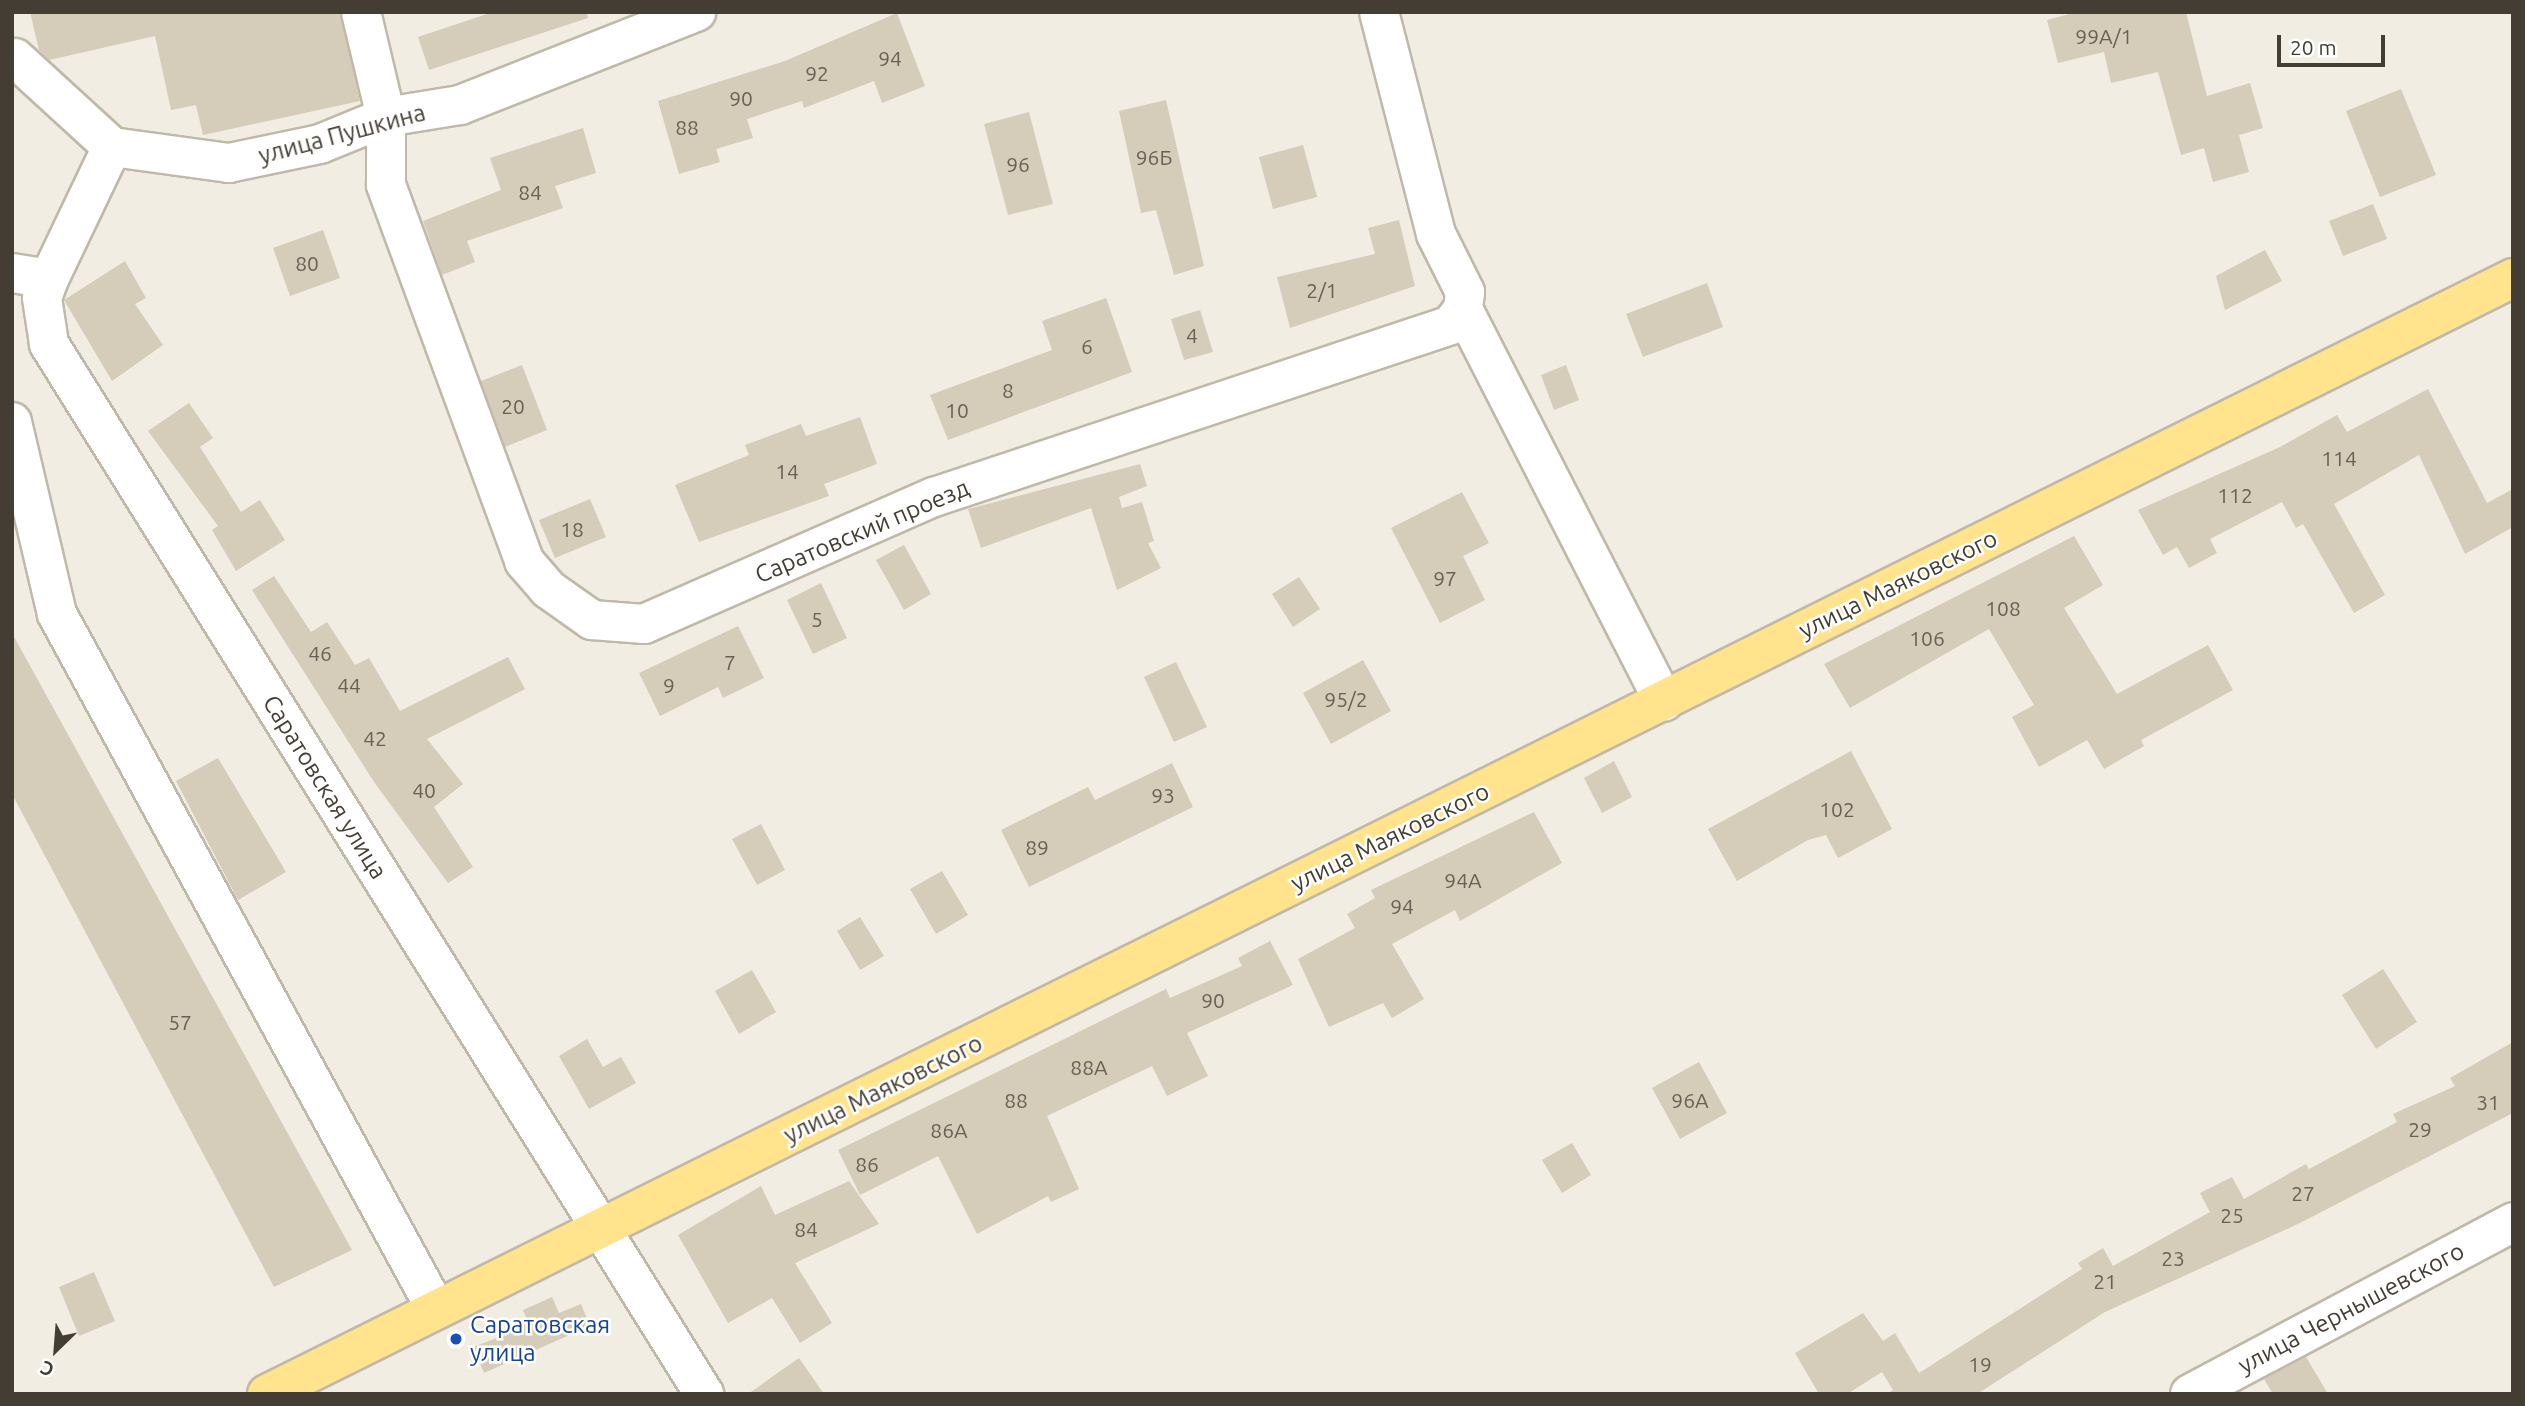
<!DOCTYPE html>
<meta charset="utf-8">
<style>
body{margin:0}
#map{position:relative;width:2525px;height:1406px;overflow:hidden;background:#f1ede2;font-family:Ubuntu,sans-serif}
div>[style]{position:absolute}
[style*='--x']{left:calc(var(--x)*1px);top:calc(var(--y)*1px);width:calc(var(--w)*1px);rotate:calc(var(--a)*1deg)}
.building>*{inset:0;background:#d6ccba}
.roads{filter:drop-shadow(2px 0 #c0b8a8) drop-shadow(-2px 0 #c0b8a8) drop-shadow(0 2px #c0b8a8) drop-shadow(0 -2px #c0b8a8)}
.minor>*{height:38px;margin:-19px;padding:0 19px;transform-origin:19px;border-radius:19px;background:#fff}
.major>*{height:38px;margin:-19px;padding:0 19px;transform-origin:19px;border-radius:19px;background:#ffe48d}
.dots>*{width:19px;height:19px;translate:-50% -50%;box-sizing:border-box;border:4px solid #fff;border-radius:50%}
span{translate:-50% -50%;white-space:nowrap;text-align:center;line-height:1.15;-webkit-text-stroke:5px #fff;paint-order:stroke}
.number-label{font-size:21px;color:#686155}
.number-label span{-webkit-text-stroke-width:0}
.street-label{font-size:24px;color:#433d33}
.transit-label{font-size:24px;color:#164399}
.left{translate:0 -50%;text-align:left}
.frame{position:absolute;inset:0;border:14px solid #433d33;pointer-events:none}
.north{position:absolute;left:21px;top:1315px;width:70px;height:70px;-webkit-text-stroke:5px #fff;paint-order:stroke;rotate:205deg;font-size:19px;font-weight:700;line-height:28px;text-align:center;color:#433d33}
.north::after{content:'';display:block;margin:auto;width:24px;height:32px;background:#433d33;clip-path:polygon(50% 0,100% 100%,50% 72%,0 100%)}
.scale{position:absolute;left:2277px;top:35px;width:108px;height:32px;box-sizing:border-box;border:4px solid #433d33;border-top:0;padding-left:9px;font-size:21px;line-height:24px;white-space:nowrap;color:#433d33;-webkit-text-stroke:5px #fff;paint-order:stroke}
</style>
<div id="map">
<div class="building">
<div style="clip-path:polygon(30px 12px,340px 12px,360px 101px,203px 135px,196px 105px,171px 110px,155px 36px,49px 60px,39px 50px)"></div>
<div style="clip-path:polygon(493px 12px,587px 12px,588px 18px,429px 70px,418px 37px)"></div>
<div style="clip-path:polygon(2077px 12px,2186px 12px,2207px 96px,2250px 83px,2263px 128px,2239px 135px,2249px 172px,2213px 182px,2204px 148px,2181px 155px,2158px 72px,2111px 83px,2104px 52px,2058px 63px,2047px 20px)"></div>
<div style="clip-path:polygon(897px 13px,925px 86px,882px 103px,874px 81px,804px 108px,802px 101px,747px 119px,753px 138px,716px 149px,720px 162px,679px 174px,658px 101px,785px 61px)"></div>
<div style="clip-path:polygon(2401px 89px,2436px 175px,2380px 197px,2346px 111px)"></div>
<div style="clip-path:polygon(1166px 100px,1204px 266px,1174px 275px,1156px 210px,1141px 213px,1119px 111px)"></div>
<div style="clip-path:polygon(1029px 112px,1053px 204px,1008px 215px,984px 124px)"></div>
<div style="clip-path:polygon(583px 128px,596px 173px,555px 186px,563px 208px,467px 241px,475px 262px,442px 275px,423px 221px,501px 190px,490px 158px)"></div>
<div style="clip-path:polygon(1303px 145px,1317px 197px,1273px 209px,1259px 157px)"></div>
<div style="clip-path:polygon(2373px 204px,2387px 239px,2343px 256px,2329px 221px)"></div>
<div style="clip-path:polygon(1399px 220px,1415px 286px,1290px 328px,1277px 277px,1375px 254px,1368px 228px)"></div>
<div style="clip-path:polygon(323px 230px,340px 278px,290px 296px,273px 248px)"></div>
<div style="clip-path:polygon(2265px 250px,2282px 281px,2225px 310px,2216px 276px)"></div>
<div style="clip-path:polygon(125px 261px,146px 298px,135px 304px,163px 345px,112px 381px,64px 300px)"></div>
<div style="clip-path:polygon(1707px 283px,1723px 327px,1643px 357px,1626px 314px)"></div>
<div style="clip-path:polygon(1106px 298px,1132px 372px,948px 440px,930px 395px,1052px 350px,1042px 321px)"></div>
<div style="clip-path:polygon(1200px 310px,1213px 352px,1184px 360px,1171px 319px)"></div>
<div style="clip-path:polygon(522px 365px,547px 430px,505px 447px,481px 381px)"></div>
<div style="clip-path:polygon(1566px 365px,1579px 400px,1554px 410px,1541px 375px)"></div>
<div style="clip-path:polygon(2428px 389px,2487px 503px,2513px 489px,2513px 527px,2465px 554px,2419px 455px,2334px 504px,2385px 595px,2354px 613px,2303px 524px,2296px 528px,2282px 502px,2210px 539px,2217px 553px,2189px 568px,2177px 547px,2163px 555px,2138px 510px,2280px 447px,2337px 415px,2347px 432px)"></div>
<div style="clip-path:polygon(189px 403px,213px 438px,200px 447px,241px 512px,260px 500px,285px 540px,236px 571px,212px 530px,218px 526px,148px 431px)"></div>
<div style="clip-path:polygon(860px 417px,877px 464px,824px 484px,829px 496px,699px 542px,675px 485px,749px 455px,745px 445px,801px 424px,806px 436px)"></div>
<div style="clip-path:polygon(1140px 464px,1147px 486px,1119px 497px,1122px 508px,1142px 502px,1154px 541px,1148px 543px,1161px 568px,1117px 590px,1091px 508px,981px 548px,968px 509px)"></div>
<div style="clip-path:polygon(1462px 492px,1489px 543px,1463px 556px,1485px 600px,1440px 623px,1391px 528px)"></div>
<div style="clip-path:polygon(590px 499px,606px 537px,555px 558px,539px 520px)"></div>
<div style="clip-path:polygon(2074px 536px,2103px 585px,2064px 608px,2117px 694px,2208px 645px,2233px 690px,2141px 740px,2144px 746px,2104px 769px,2087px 740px,2039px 767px,2012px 717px,2034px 705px,1989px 629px,1850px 708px,1824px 664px)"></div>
<div style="clip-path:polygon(904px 545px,931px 594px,904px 610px,876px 560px)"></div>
<div style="clip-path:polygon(274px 576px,311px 632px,327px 622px,355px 665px,369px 658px,400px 711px,508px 657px,525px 689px,427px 739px,463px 784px,434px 807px,473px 867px,448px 883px,374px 782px,252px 590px)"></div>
<div style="clip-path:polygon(1299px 577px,1320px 609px,1293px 627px,1272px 594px)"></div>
<div style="clip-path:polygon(821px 583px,847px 638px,813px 654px,787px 600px)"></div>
<div style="clip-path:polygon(738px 626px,764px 678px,723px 698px,718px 687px,660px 716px,639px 673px)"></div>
<div style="clip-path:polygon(12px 633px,352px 1250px,274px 1287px,12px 794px)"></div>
<div style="clip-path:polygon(1363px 660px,1391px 711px,1331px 744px,1303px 693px)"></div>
<div style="clip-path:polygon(1176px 662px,1207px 727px,1174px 742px,1144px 677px)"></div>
<div style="clip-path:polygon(1851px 751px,1892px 829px,1838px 858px,1826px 835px,1808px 840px,1737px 881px,1708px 829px)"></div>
<div style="clip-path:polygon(218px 758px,286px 872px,238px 900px,176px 781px)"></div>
<div style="clip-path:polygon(1614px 761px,1632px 797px,1602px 813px,1584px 778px)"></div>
<div style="clip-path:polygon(1172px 763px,1193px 807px,1029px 887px,1001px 830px,1088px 787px,1095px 800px)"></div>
<div style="clip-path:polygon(1534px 812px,1562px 863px,1460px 921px,1455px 910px,1392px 944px,1424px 999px,1392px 1018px,1383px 1003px,1329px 1027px,1298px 959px,1355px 928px,1347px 914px,1375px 898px,1371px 890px)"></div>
<div style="clip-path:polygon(761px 824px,785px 870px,757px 885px,732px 839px)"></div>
<div style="clip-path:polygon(942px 871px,968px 915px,936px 934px,910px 889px)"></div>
<div style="clip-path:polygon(860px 917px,884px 956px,860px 970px,837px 931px)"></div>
<div style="clip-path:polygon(1270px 941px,1293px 985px,1187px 1033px,1208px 1076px,1167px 1096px,1152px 1066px,1047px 1116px,1079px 1189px,1051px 1202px,1048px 1196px,977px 1234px,938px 1156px,860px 1195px,838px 1150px,1166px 989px,1170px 998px,1242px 966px,1238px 958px)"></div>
<div style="clip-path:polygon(2383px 969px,2417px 1022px,2376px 1049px,2342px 995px)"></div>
<div style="clip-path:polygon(752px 970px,776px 1012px,739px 1034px,715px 991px)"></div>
<div style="clip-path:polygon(587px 1039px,603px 1067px,621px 1057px,636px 1083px,589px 1109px,559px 1056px)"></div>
<div style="clip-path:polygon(2513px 1042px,2513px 1113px,2300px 1223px,2105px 1312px,1977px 1394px,1887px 1394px,1893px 1390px,1882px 1372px,1847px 1394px,1819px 1394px,1795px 1353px,1863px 1313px,1883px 1341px,1895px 1333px,1919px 1373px,2082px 1269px,2078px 1263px,2103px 1248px,2113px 1266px,2210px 1212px,2200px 1193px,2232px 1177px,2244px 1199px,2306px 1164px,2309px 1169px,2397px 1122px,2393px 1114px,2455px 1086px,2450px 1078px)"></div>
<div style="clip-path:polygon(1699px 1062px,1727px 1113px,1680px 1139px,1652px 1088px)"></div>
<div style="clip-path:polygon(1572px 1143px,1591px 1175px,1562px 1193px,1542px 1160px)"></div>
<div style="clip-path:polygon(849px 1181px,879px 1224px,795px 1263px,832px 1323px,800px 1343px,772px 1298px,728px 1323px,678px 1235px,761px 1186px,775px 1215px)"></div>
<div style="clip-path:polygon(94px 1272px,115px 1321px,79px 1336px,59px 1287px)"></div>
<div style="clip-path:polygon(552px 1297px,559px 1313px,581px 1304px,590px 1326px,484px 1373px,473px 1347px,518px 1330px,528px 1322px,523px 1310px)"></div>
<div style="clip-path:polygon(2306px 1357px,2328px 1394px,2273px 1394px,2264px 1379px)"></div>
<div style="clip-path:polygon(799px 1358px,824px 1394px,748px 1394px)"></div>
</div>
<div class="roads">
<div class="minor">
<div style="--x:361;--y:12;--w:108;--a:76.6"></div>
<div style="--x:386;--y:117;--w:68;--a:90"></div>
<div style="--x:386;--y:185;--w:401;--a:69.8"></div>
<div style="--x:524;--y:561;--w:37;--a:49"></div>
<div style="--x:548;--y:589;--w:54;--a:35.2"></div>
<div style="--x:592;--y:620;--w:52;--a:4.4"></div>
<div style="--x:644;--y:624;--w:317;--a:-23.7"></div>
<div style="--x:934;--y:497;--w:545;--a:-18.4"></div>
<div style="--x:1451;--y:325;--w:20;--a:-53"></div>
<div style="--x:1463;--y:309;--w:17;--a:-83"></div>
<div style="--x:1465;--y:292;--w:65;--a:-116.6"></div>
<div style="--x:1436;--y:234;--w:229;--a:-104.4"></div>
<div style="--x:15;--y:58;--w:132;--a:42.5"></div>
<div style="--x:12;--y:273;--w:37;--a:9"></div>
<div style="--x:49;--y:279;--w:146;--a:-64.5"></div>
<div style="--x:112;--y:147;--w:118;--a:7.8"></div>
<div style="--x:229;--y:163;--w:93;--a:-11.8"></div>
<div style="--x:320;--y:144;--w:71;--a:-22.2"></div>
<div style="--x:386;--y:117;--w:75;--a:-9.2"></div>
<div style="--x:460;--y:105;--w:254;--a:-21.5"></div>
<div style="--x:49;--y:279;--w:20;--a:110"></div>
<div style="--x:42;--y:298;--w:47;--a:81.3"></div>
<div style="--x:49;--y:344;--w:1238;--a:58.04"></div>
<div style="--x:1463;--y:309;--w:441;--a:62.9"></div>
<div style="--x:12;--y:422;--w:197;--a:76.8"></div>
<div style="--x:57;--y:614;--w:792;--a:61.4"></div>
<div style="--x:2190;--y:1394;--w:366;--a:-28"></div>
</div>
<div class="major">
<div style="--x:267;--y:1394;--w:2508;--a:-26.42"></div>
</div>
</div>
<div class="dots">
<div style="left:456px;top:1339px;background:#1a4fb4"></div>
</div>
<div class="number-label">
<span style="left:2104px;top:36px">99А/1</span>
<span style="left:890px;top:58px">94</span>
<span style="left:817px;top:73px">92</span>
<span style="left:741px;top:98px">90</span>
<span style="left:687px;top:127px">88</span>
<span style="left:1154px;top:157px">96Б</span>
<span style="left:1018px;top:164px">96</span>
<span style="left:530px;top:192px">84</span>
<span style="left:307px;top:263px">80</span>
<span style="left:1322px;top:290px">2/1</span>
<span style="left:1192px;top:335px">4</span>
<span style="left:1087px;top:346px">6</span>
<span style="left:1008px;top:390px">8</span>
<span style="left:513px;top:406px">20</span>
<span style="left:957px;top:410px">10</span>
<span style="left:2339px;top:458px">114</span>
<span style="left:787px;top:471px">14</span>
<span style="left:2235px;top:495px">112</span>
<span style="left:572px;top:529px">18</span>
<span style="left:1445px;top:578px">97</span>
<span style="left:2003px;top:608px">108</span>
<span style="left:817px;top:619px">5</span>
<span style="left:1927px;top:638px">106</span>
<span style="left:320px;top:653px">46</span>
<span style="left:730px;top:662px">7</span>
<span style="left:349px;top:685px">44</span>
<span style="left:669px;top:685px">9</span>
<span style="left:1346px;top:699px">95/2</span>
<span style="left:375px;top:738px">42</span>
<span style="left:424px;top:790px">40</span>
<span style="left:1163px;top:795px">93</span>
<span style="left:1837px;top:809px">102</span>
<span style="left:1037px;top:847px">89</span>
<span style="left:1463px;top:880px">94А</span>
<span style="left:1402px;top:906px">94</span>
<span style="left:1213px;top:1000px">90</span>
<span style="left:180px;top:1022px">57</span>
<span style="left:1089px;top:1067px">88А</span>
<span style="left:1016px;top:1100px">88</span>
<span style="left:1690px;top:1100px">96А</span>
<span style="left:2488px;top:1102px">31</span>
<span style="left:2420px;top:1129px">29</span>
<span style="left:949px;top:1130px">86А</span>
<span style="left:867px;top:1164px">86</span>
<span style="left:2303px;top:1193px">27</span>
<span style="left:2232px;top:1215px">25</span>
<span style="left:806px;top:1229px">84</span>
<span style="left:2173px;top:1258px">23</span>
<span style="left:2105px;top:1281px">21</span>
<span style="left:1980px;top:1364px">19</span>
</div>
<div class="street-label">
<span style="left:342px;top:134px;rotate:-15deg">улица Пушкина</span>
<span style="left:862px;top:531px;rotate:-23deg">Саратовский проезд</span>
<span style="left:1898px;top:584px;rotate:-26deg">улица Маяковского</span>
<span style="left:325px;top:787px;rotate:58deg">Саратовская улица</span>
<span style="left:1390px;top:837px;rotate:-26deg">улица Маяковского</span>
<span style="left:883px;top:1089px;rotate:-26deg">улица Маяковского</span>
<span style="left:2351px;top:1308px;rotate:-28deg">улица Чернышевского</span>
</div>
<div class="transit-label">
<span class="left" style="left:470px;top:1339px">Саратовская<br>улица</span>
</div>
<div class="frame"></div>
<div class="north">С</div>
<div class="scale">20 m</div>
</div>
